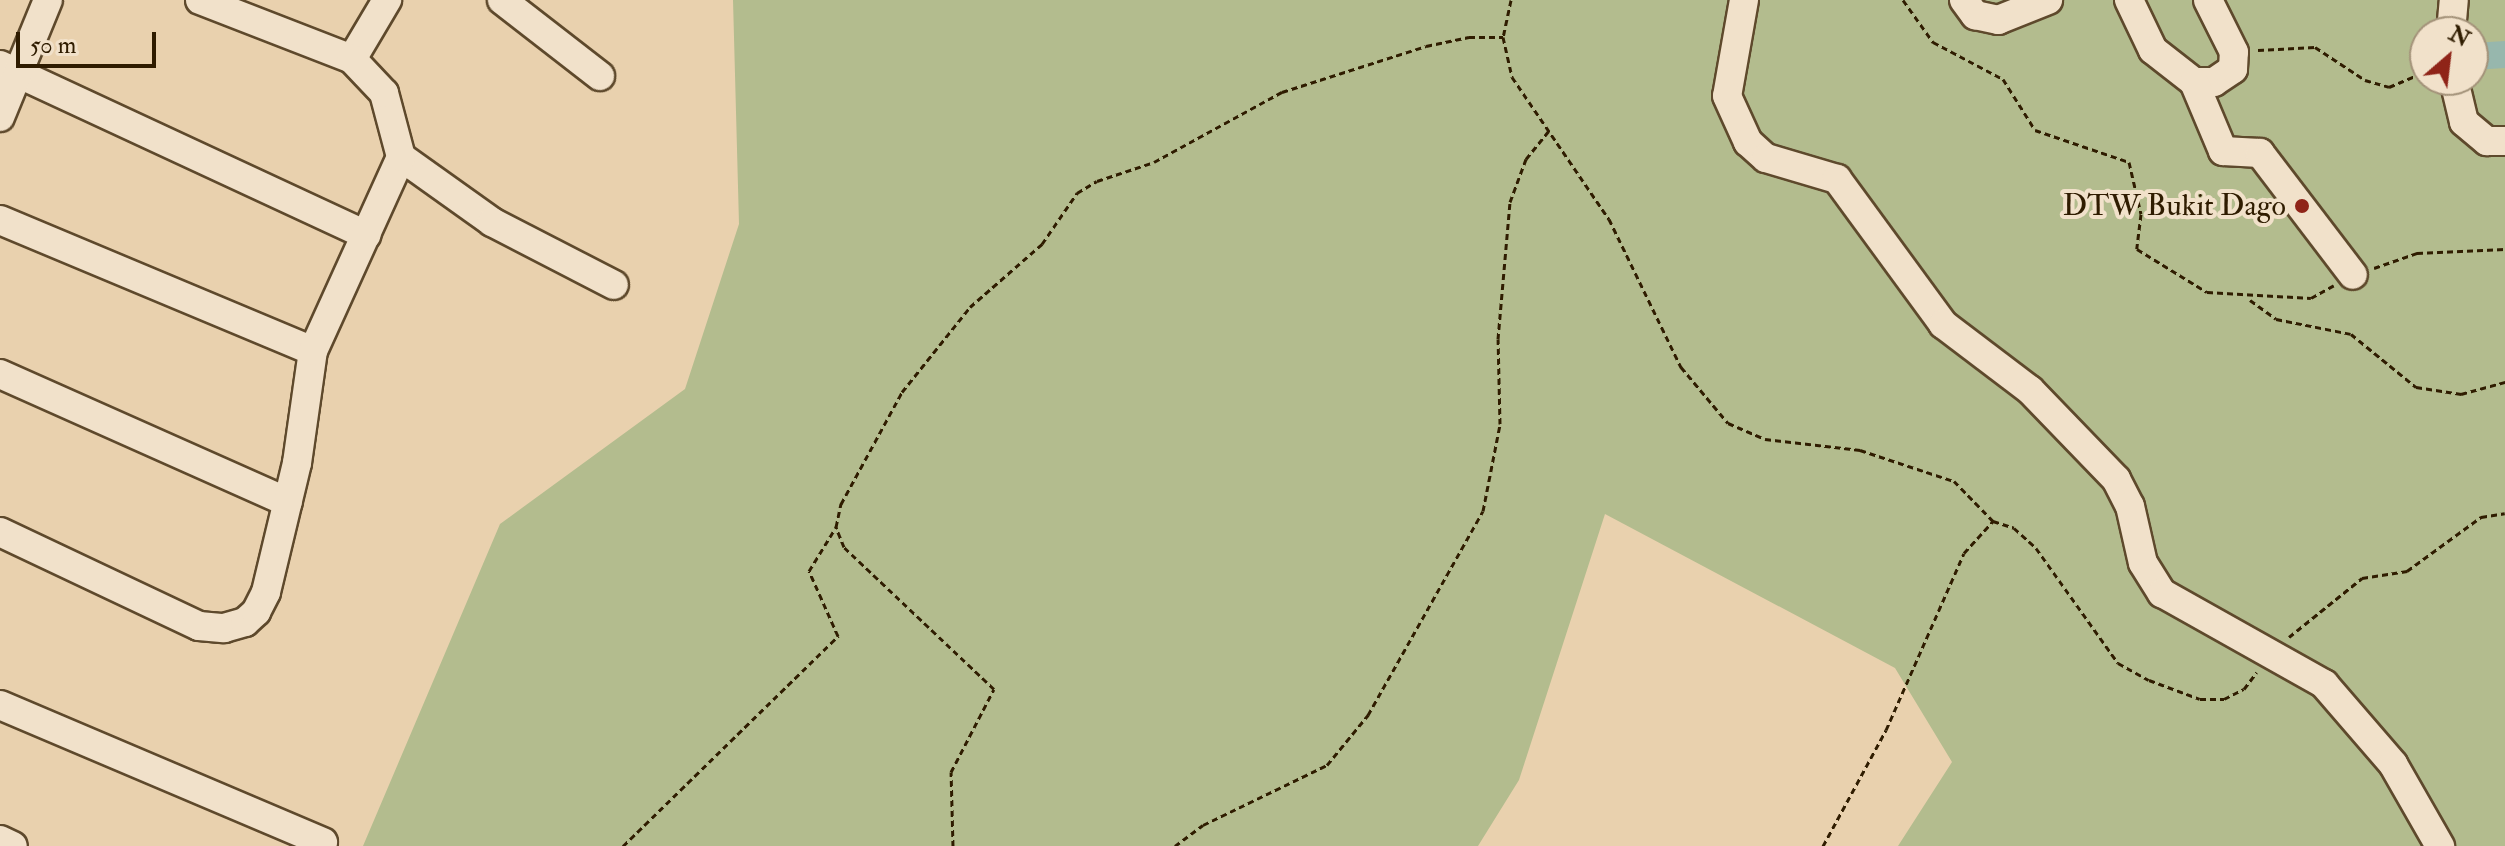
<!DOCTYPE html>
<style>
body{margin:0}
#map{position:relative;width:2505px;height:846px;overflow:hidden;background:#e9d1ae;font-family:"IM FELL Double Pica",serif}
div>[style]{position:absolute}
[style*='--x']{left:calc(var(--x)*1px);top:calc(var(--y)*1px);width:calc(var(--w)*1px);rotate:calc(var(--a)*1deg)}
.green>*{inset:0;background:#b3bc8e}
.water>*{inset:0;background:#97b7ad}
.path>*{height:3px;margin-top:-1.5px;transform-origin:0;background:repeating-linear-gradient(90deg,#2f1c00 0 6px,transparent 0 10px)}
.roads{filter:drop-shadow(2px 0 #5e492c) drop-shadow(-2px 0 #5e492c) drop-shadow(0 2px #5e492c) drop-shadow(0 -2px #5e492c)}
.minor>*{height:28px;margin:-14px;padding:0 14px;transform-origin:14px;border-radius:14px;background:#f1e1ca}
.dots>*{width:22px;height:22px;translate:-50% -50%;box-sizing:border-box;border:4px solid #f1e1ca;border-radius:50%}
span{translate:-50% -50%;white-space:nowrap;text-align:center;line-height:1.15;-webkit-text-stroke:8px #f1e1ca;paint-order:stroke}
.poi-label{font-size:30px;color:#2f1c00}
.right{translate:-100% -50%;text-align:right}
.north{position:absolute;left:2409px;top:16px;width:80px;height:80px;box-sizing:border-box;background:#f1e1ca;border:2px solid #a39279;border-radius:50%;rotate:28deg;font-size:22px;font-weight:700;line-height:32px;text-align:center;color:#2f1c00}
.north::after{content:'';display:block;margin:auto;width:28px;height:36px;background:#8f2418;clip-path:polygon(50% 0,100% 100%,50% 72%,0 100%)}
.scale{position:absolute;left:16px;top:32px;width:140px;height:36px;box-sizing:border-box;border:4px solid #2f1c00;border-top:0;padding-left:10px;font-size:24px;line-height:28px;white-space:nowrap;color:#2f1c00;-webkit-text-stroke:6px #f1e1ca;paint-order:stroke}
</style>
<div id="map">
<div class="green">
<div style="clip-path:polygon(evenodd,733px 0,2505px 0,2505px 846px,1898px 846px,1952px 762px,1895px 668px,1605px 514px,1519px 780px,1478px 846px,363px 846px,500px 524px,685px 389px,739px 224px,733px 0,2425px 32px,2473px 32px,2473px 80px,2425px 80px,2425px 32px)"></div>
</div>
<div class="water">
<div style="clip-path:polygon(2505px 41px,2505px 68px,2473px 70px,2473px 43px)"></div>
</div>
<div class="path">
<div style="--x:1511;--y:0;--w:38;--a:102"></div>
<div style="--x:1503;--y:37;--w:41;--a:77.3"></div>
<div style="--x:1512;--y:77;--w:172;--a:55.7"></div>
<div style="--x:1609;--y:219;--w:165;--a:64.1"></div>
<div style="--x:1681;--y:367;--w:73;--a:50"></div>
<div style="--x:1728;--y:423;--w:40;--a:23.4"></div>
<div style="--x:1765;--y:439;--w:96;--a:6.6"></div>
<div style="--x:1860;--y:450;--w:99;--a:18.3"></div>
<div style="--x:1954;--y:481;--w:56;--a:45.7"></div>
<div style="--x:1993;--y:521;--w:22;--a:18"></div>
<div style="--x:2014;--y:528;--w:30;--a:42"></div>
<div style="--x:2036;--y:548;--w:141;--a:54.5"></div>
<div style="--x:2118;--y:663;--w:35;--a:29"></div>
<div style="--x:2149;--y:680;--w:54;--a:20.4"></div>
<div style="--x:2200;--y:699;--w:24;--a:0"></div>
<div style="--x:2224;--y:699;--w:22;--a:-27"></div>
<div style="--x:2244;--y:689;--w:21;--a:-53"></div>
<div style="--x:1903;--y:0;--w:52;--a:54.5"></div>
<div style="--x:1933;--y:42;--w:79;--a:27.9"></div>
<div style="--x:2003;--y:79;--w:60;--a:57.9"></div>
<div style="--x:2035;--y:130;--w:99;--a:18.8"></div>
<div style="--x:2129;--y:162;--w:53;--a:77"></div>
<div style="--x:2141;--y:214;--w:35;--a:97"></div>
<div style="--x:2137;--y:249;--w:82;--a:31.6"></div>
<div style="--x:2207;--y:292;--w:104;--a:3.3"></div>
<div style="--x:2311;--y:298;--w:26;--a:-29"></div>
<div style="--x:2258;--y:50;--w:57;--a:-3"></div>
<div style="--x:2315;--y:47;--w:60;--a:33.4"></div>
<div style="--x:2365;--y:80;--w:25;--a:16"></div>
<div style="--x:2389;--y:87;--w:39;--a:-23"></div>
<div style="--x:2374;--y:268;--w:46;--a:-19.2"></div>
<div style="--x:2417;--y:253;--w:88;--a:-2.6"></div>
<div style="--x:2250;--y:300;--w:32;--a:36"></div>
<div style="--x:2276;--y:319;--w:76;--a:11.3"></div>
<div style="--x:2351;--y:334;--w:84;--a:39.2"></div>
<div style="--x:2416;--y:387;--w:46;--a:8.8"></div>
<div style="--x:2461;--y:394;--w:46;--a:-15.3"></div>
<div style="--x:2289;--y:637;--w:94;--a:-38.9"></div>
<div style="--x:2362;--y:578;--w:46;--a:-8.8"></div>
<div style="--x:2407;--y:571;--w:92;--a:-36.1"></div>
<div style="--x:2481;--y:517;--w:24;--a:-9"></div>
<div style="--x:623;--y:846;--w:301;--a:-44.3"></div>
<div style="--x:838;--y:636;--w:71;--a:-114"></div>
<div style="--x:809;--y:571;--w:52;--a:-58.5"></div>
<div style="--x:953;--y:846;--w:74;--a:-91.5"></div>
<div style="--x:951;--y:772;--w:93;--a:-62.6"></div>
<div style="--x:994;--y:689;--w:207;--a:-136.6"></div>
<div style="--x:844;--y:547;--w:22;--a:-112"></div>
<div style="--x:836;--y:527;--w:24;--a:-78"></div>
<div style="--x:841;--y:504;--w:128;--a:-61.4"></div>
<div style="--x:902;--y:392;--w:109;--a:-51.3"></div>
<div style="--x:970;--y:307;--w:96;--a:-41.2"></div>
<div style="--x:1042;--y:244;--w:62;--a:-55.5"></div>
<div style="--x:1077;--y:193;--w:23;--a:-31"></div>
<div style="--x:1097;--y:181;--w:60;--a:-18.4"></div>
<div style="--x:1154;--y:162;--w:146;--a:-28.7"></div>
<div style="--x:1282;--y:92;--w:151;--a:-17.7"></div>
<div style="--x:1426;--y:46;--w:44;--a:-11.8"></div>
<div style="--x:1469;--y:37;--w:34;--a:0"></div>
<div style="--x:1175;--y:846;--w:35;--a:-37"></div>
<div style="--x:1203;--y:825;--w:138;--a:-25.8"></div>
<div style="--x:1327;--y:765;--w:65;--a:-50.6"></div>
<div style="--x:1368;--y:715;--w:234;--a:-60.6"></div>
<div style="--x:1483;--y:511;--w:89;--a:-78.9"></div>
<div style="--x:1500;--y:424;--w:85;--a:-91.3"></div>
<div style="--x:1498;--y:339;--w:138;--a:-85"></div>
<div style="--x:1510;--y:202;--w:46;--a:-69.6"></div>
<div style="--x:1526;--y:159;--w:36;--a:-51"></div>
<div style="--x:1823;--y:846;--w:132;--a:-61.5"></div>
<div style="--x:1886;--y:730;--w:193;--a:-66.2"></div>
<div style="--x:1964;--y:553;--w:43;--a:-47.8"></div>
</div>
<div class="roads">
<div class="minor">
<div style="--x:200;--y:0;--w:163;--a:21.2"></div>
<div style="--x:352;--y:59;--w:69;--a:-59.3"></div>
<div style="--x:502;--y:0;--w:124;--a:37.8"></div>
<div style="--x:1744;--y:0;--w:97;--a:100"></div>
<div style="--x:1727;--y:96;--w:51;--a:65.5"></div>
<div style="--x:1748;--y:142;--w:24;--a:42"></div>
<div style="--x:1766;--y:158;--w:74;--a:16.5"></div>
<div style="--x:1837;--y:179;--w:180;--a:53.8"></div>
<div style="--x:1943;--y:324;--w:109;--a:37.2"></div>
<div style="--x:2030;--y:390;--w:124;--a:46"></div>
<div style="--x:2116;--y:479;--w:30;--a:63"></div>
<div style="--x:2130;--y:506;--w:58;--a:77.2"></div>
<div style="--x:2143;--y:563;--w:36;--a:58"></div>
<div style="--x:2162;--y:593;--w:186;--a:29.3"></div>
<div style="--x:2324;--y:684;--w:106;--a:49.2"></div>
<div style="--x:2393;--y:764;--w:95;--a:60.2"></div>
<div style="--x:1964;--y:0;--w:19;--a:54"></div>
<div style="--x:1975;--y:15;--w:24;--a:12"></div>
<div style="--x:1998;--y:20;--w:54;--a:-21.8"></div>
<div style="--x:2129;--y:0;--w:55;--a:64.4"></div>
<div style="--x:2153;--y:50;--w:52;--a:38"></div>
<div style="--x:2194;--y:82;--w:20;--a:0"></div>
<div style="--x:2214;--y:82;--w:23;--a:-34"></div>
<div style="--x:2233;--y:69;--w:17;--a:-87"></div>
<div style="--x:2234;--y:52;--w:58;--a:-116.6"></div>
<div style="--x:2451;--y:32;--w:32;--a:-85"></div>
<div style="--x:0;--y:65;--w:404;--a:24.9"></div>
<div style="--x:2454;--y:80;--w:43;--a:76.6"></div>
<div style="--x:2464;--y:122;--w:30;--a:40"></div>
<div style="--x:2487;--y:141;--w:18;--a:0"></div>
<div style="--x:2194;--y:82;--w:75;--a:67.2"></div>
<div style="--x:2223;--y:151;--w:37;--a:3"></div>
<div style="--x:2260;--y:153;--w:153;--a:52.7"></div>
<div style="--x:0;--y:117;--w:126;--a:-67.7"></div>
<div style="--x:401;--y:157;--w:112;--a:35.5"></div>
<div style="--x:492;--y:222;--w:137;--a:27.3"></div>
<div style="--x:0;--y:220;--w:339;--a:22.7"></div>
<div style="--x:0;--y:374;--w:315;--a:24"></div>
<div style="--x:0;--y:532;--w:220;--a:25.3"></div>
<div style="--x:199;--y:626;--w:25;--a:5"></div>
<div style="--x:224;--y:628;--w:22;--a:-16"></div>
<div style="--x:245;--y:622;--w:15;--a:-42"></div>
<div style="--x:256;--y:612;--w:22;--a:-63"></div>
<div style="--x:266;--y:592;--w:133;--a:-76.5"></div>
<div style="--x:297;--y:463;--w:113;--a:-81.9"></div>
<div style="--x:313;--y:351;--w:213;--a:-65.6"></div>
<div style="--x:401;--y:157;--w:66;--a:-104.9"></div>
<div style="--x:384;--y:93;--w:47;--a:-133.3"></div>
<div style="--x:0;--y:705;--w:351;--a:23"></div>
<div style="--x:0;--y:840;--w:14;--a:25"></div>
</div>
</div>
<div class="dots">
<div style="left:2302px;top:206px;background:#8f2418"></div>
</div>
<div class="poi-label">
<span class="right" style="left:2286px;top:206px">DTW Bukit Dago</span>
</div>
<div class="north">N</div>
<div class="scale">50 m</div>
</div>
